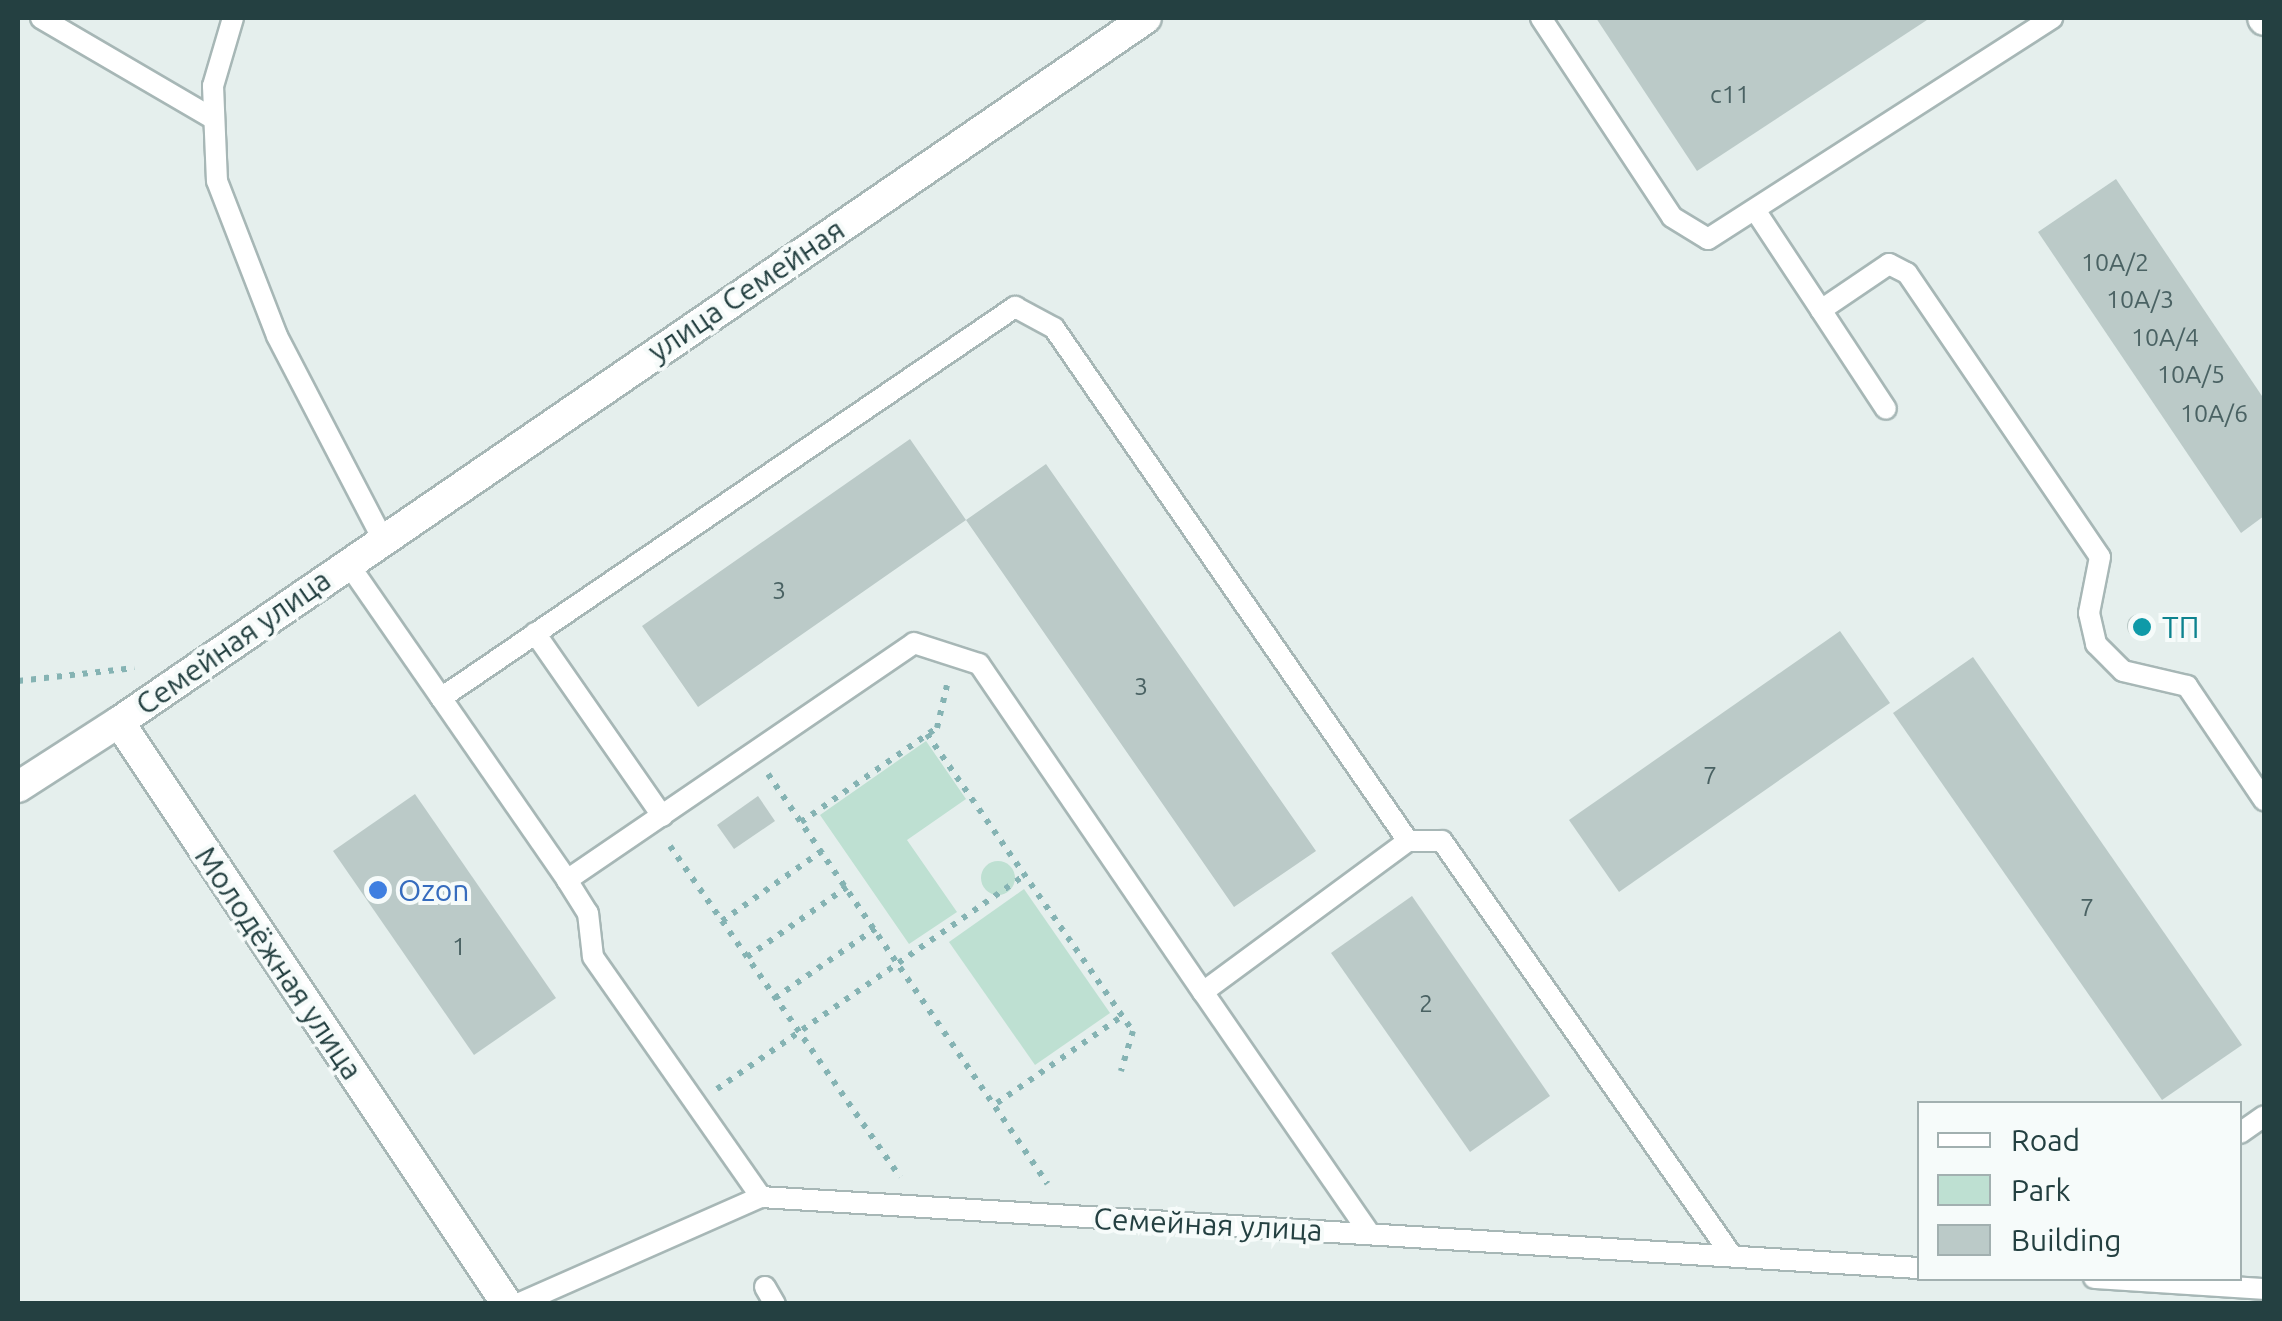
<!DOCTYPE html>
<meta charset="utf-8">
<style>
body{margin:0}
#map{position:relative;width:2282px;height:1321px;overflow:hidden;background:#e5efed;font-family:Ubuntu,sans-serif}
div>[style]{position:absolute}
[style*='--x']{left:calc(var(--x)*1px);top:calc(var(--y)*1px);width:calc(var(--w)*1px);rotate:calc(var(--a)*1deg)}
.green>*{inset:0;background:#bee0d2}
.round{border-radius:50%}
.building>*{inset:0;background:#bbcac8}
.path>*{height:6px;margin-top:-3px;transform-origin:0;background:repeating-linear-gradient(90deg,#85b3b3 0 5px,transparent 0 13px)}
.roads{filter:drop-shadow(2px 0 #a7b7b6) drop-shadow(-2px 0 #a7b7b6) drop-shadow(0 2px #a7b7b6) drop-shadow(0 -2px #a7b7b6)}
.lane>*{height:20px;margin:-10px;padding:0 10px;transform-origin:10px;border-radius:10px;background:#fff}
.street>*{height:30px;margin:-15px;padding:0 15px;transform-origin:15px;border-radius:15px;background:#fff}
.dots>*{width:28px;height:28px;translate:-50% -50%;box-sizing:border-box;border:5px solid #f6fbfa;border-radius:50%}
span{translate:-50% -50%;white-space:nowrap;text-align:center;line-height:1.15;-webkit-text-stroke:8px #f6fbfa;paint-order:stroke}
.number-label{font-size:25px;color:#4a6263}
.number-label span{-webkit-text-stroke-width:0}
.street-label{font-size:30px;color:#244041}
.culture-label{font-size:30px;color:#0d838f}
.left{translate:0 -50%;text-align:left}
.shop-label{font-size:30px;color:#366cbe}
.frame{position:absolute;inset:0;border:20px solid #244041;pointer-events:none}
.legend{position:absolute;left:1917px;top:1101px;width:325px;height:180px;box-sizing:border-box;background:#f6fbfa;border:2px solid #a2b0b0;margin:0;padding:12px 18px;list-style:none;font-size:30px;color:#244041}
.legend li{display:flex;align-items:center;gap:20px;height:50px}
.legend b{width:50px;border:2px solid #a2b0b0}
</style>
<div id="map">
<div class="green">
<div style="clip-path:polygon(926px 741px,966px 799px,907px 840px,957px 912px,909px 944px,820px 815px)"></div>
<div class="round" style="left:981px;top:861px;width:34px;height:34px"></div>
<div style="clip-path:polygon(1024px 889px,1110px 1013px,1035px 1065px,949px 942px)"></div>
</div>
<div class="building">
<div style="clip-path:polygon(1596px 18px,1930px 18px,1697px 171px)"></div>
<div style="clip-path:polygon(2116px 179px,2264px 399px,2264px 516px,2241px 533px,2038px 232px)"></div>
<div style="clip-path:polygon(910px 439px,966px 520px,1046px 464px,1316px 851px,1234px 907px,966px 520px,698px 707px,642px 626px)"></div>
<div class="round" style="left:2127px;top:614px;width:24px;height:24px"></div>
<div style="clip-path:polygon(1840px 631px,1890px 703px,1619px 892px,1569px 820px)"></div>
<div style="clip-path:polygon(1973px 657px,2242px 1045px,2162px 1100px,1893px 713px)"></div>
<div style="clip-path:polygon(415px 794px,556px 998px,474px 1055px,333px 851px)"></div>
<div style="clip-path:polygon(758px 796px,775px 821px,734px 849px,717px 825px)"></div>
<div style="clip-path:polygon(1412px 896px,1550px 1096px,1470px 1152px,1331px 953px)"></div>
</div>
<div class="path">
<div style="--x:18;--y:681;--w:117;--a:-6.4"></div>
<div style="--x:927;--y:734;--w:361;--a:55.3"></div>
<div style="--x:1133;--y:1031;--w:42;--a:106.7"></div>
<div style="--x:768;--y:774;--w:496;--a:55.7"></div>
<div style="--x:801;--y:822;--w:165;--a:-34.7"></div>
<div style="--x:937;--y:728;--w:44;--a:-76.9"></div>
<div style="--x:670;--y:846;--w:403;--a:55.2"></div>
<div style="--x:722;--y:921;--w:122;--a:-35"></div>
<div style="--x:747;--y:957;--w:122;--a:-35"></div>
<div style="--x:775;--y:998;--w:123;--a:-34.7"></div>
<div style="--x:717;--y:1089;--w:375;--a:-34.8"></div>
<div style="--x:997;--y:1103;--w:152;--a:-34.8"></div>
</div>
<div class="roads">
<div class="lane">
<div style="--x:41;--y:18;--w:198;--a:30.3"></div>
<div style="--x:233;--y:18;--w:71;--a:106.4"></div>
<div style="--x:213;--y:86;--w:95;--a:87.6"></div>
<div style="--x:217;--y:181;--w:166;--a:68.8"></div>
<div style="--x:277;--y:336;--w:228;--a:62.5"></div>
<div style="--x:1541;--y:18;--w:238;--a:56.6"></div>
<div style="--x:1672;--y:217;--w:42;--a:31.4"></div>
<div style="--x:1708;--y:239;--w:409;--a:-32.7"></div>
<div style="--x:1757;--y:213;--w:116;--a:56.6"></div>
<div style="--x:1821;--y:310;--w:82;--a:-34.1"></div>
<div style="--x:1889;--y:264;--w:20;--a:27"></div>
<div style="--x:1907;--y:273;--w:343;--a:55.8"></div>
<div style="--x:2100;--y:557;--w:57;--a:101.1"></div>
<div style="--x:2089;--y:613;--w:32;--a:77"></div>
<div style="--x:2096;--y:644;--w:38;--a:45"></div>
<div style="--x:2123;--y:671;--w:66;--a:13.2"></div>
<div style="--x:2187;--y:686;--w:138;--a:56"></div>
<div style="--x:1821;--y:310;--w:118;--a:56.7"></div>
<div style="--x:347;--y:562;--w:387;--a:55.3"></div>
<div style="--x:567;--y:880;--w:420;--a:-34.3"></div>
<div style="--x:914;--y:643;--w:68;--a:17.9"></div>
<div style="--x:979;--y:664;--w:397;--a:55.7"></div>
<div style="--x:1203;--y:992;--w:255;--a:-36.4"></div>
<div style="--x:1408;--y:841;--w:34;--a:0"></div>
<div style="--x:1442;--y:841;--w:506;--a:55.05"></div>
<div style="--x:535;--y:633;--w:223;--a:55.2"></div>
<div style="--x:441;--y:698;--w:695;--a:-34.26"></div>
<div style="--x:1015;--y:307;--w:44;--a:28.3"></div>
<div style="--x:1054;--y:328;--w:623;--a:55.39"></div>
<div style="--x:567;--y:880;--w:39;--a:58"></div>
<div style="--x:588;--y:913;--w:44;--a:83.5"></div>
<div style="--x:593;--y:957;--w:293;--a:55"></div>
<div style="--x:1203;--y:992;--w:293;--a:55.4"></div>
<div style="--x:2240;--y:1133;--w:29;--a:-35"></div>
<div style="--x:2094;--y:1278;--w:170;--a:3.7"></div>
<div style="--x:765;--y:1287;--w:20;--a:60"></div>
<div style="--x:518;--y:1304;--w:266;--a:-23.8"></div>
<div style="--x:761;--y:1197;--w:1161;--a:3.51"></div>
</div>
<div class="street">
<div style="--x:2263;--y:18;--w:2;--a:63"></div>
<div style="--x:119;--y:722;--w:1245;--a:-34.43"></div>
<div style="--x:18;--y:787;--w:120;--a:-32.8"></div>
<div style="--x:119;--y:722;--w:699;--a:56.31"></div>
</div>
</div>
<div class="dots">
<div style="left:2142px;top:627px;background:#0f9aa8"></div>
<div style="left:378px;top:890px;background:#3f7fe0"></div>
</div>
<div class="number-label">
<span style="left:1730px;top:94px">с11</span>
<span style="left:2115px;top:262px">10А/2</span>
<span style="left:2140px;top:299px">10А/3</span>
<span style="left:2165px;top:337px">10А/4</span>
<span style="left:2191px;top:374px">10А/5</span>
<span style="left:2214px;top:413px">10А/6</span>
<span style="left:779px;top:590px">3</span>
<span style="left:1141px;top:686px">3</span>
<span style="left:1710px;top:775px">7</span>
<span style="left:2087px;top:907px">7</span>
<span style="left:459px;top:946px">1</span>
<span style="left:1426px;top:1003px">2</span>
</div>
<div class="street-label">
<span style="left:746px;top:290px;rotate:-34deg">улица Семейная</span>
<span style="left:233px;top:642px;rotate:-35deg">Семейная улица</span>
<span style="left:279px;top:963px;rotate:56deg">Молодёжная улица</span>
<span style="left:1208px;top:1224px;rotate:3deg">Семейная улица</span>
</div>
<div class="culture-label">
<span class="left" style="left:2162px;top:627px">ТП</span>
</div>
<div class="shop-label">
<span class="left" style="left:398px;top:890px">Ozon</span>
</div>
<div class="frame"></div>
<ul class="legend">
<li><b style="height:12px;background:#fff"></b>Road</li>
<li><b style="height:28px;background:#bee0d2"></b>Park</li>
<li><b style="height:28px;background:#bbcac8"></b>Building</li>
</ul>
</div>
